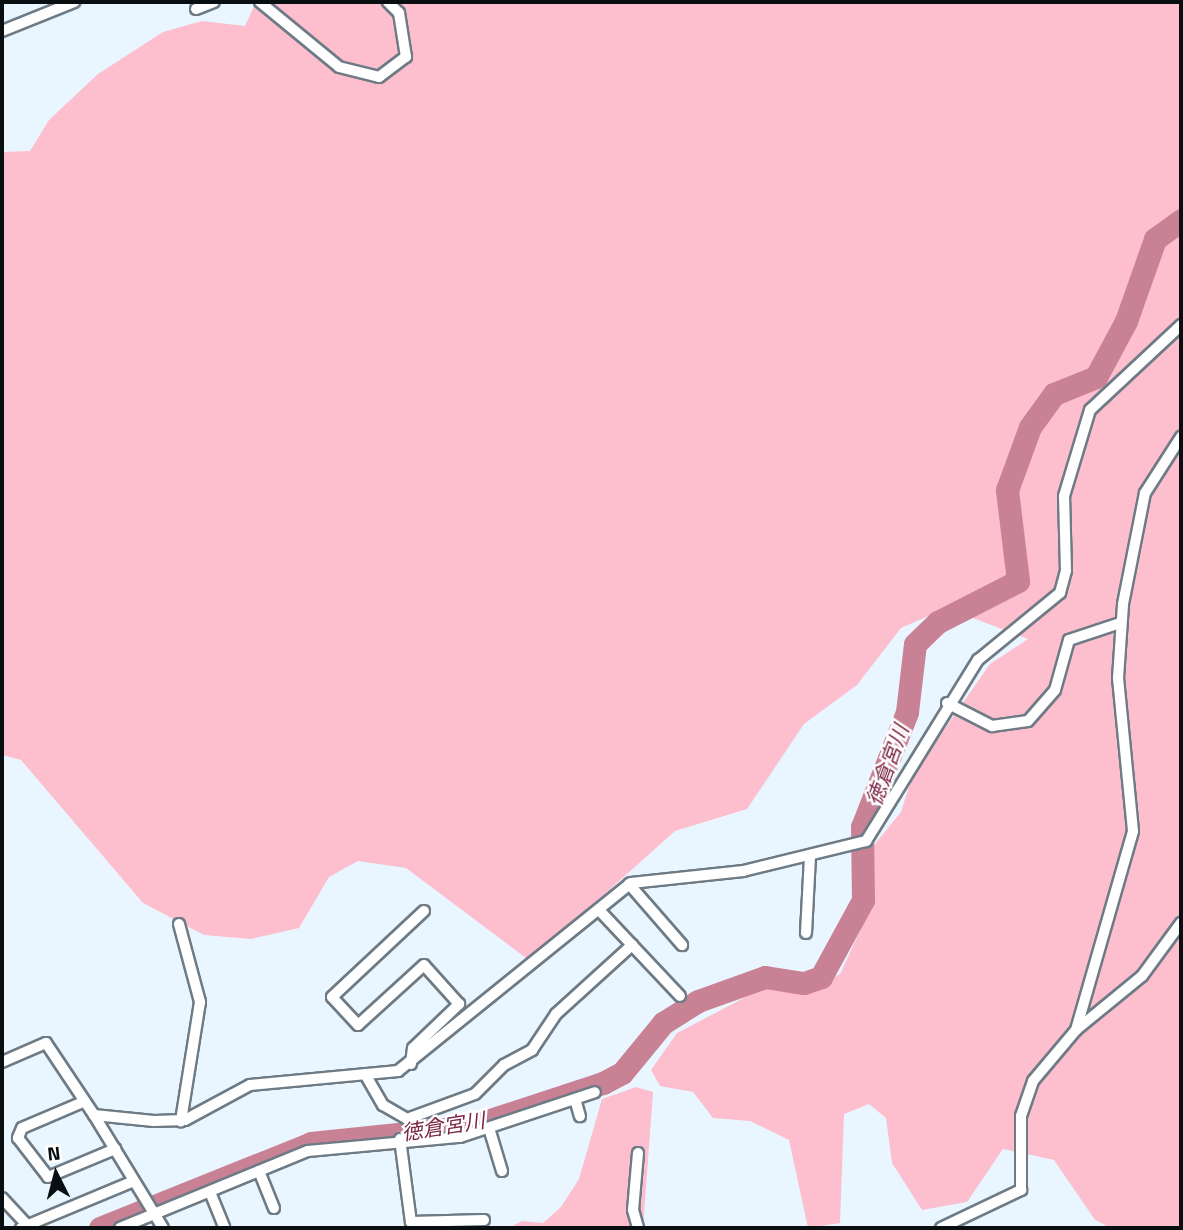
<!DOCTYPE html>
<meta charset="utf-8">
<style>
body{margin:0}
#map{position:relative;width:1183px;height:1230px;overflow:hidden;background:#eaf6ff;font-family:"Titillium Web","Noto Sans JP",sans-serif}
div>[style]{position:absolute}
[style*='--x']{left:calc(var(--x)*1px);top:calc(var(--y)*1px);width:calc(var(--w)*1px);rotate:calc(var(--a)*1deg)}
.green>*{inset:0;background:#fdbece}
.river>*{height:23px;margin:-11.5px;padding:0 11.5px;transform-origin:11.5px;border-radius:11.5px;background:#c98195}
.roads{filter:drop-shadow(2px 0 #6e7b85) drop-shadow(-2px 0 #6e7b85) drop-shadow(0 2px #6e7b85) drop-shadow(0 -2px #6e7b85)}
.street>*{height:10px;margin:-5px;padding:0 5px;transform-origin:5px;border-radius:5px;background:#fff}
span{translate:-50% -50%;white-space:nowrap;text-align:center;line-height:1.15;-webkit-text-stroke:5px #fff;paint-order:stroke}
.water-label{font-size:21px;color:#7b2544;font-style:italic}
.frame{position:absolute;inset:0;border:4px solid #090e11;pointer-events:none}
.north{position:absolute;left:21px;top:1139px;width:70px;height:70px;-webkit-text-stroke:5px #fff;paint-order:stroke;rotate:354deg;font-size:19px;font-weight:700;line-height:28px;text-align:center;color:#090e11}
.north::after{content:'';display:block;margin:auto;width:24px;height:32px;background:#090e11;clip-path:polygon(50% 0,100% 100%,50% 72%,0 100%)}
</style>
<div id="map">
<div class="green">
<div style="clip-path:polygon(256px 2px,1181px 2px,1181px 1228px,1111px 1228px,1095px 1220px,1054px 1160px,1003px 1149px,967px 1202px,922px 1210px,892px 1163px,886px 1118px,869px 1104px,844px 1114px,840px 1223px,808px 1228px,789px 1140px,750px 1121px,713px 1118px,693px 1092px,660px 1086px,651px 1070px,677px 1033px,761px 989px,809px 989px,840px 974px,874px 901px,874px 845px,901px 812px,913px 774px,990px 664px,1028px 639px,947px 608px,901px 628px,857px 685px,804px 724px,747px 809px,675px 831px,530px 961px,406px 868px,358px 861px,329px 877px,299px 928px,251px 939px,204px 935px,143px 903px,21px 760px,2px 755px,2px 152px,30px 151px,49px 120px,98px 74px,163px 32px,202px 21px,245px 26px)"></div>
<div style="clip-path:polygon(636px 1087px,653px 1092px,643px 1228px,509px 1228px,522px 1221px,543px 1223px,561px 1207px,579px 1179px,602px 1099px)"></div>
</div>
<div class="river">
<div style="--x:100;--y:1228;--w:227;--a:-21.9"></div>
<div style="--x:311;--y:1143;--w:162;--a:-6"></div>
<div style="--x:472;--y:1126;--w:138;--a:-18.2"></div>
<div style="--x:603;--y:1083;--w:21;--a:-28"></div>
<div style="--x:622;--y:1073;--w:65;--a:-50.6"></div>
<div style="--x:663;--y:1023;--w:41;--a:-32.2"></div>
<div style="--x:698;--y:1001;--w:71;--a:-19.7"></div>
<div style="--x:765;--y:977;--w:39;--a:9"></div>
<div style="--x:804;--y:983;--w:18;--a:-19"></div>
<div style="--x:821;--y:977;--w:88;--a:-61.4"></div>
<div style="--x:863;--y:900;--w:73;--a:-90.8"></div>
<div style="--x:862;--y:827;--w:123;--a:-68.6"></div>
<div style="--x:907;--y:712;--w:68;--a:-83.3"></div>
<div style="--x:915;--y:644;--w:32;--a:-44"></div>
<div style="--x:938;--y:622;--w:90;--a:-27.1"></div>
<div style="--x:1018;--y:581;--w:92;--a:-96.9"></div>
<div style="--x:1007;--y:490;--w:67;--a:-69.9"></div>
<div style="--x:1030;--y:427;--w:41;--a:-54"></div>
<div style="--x:1054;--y:394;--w:45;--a:-22"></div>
<div style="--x:1096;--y:377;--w:64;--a:-61.8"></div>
<div style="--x:1126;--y:321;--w:87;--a:-70.5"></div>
<div style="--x:1155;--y:239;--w:32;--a:-36"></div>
</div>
<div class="roads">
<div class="street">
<div style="--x:260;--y:2;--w:102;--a:39.4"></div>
<div style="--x:339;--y:67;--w:41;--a:14"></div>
<div style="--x:379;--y:77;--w:34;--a:-37"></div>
<div style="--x:406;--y:57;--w:45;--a:-99"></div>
<div style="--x:399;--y:13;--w:16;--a:-135"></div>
<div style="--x:196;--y:9;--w:19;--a:-21"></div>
<div style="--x:2;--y:31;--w:78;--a:-21.9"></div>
<div style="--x:947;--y:703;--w:51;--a:27.1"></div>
<div style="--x:992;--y:726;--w:36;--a:-8"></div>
<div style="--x:1028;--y:721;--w:41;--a:-48.9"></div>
<div style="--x:1055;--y:690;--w:52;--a:-74.4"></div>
<div style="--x:1069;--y:640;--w:54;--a:-18.4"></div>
<div style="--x:629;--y:884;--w:81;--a:49"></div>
<div style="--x:599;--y:910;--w:118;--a:46.7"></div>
<div style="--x:179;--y:924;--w:81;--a:74.9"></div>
<div style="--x:200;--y:1002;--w:121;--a:99.1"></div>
<div style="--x:806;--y:933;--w:76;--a:-87"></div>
<div style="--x:1076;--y:1030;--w:207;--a:-74"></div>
<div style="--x:1133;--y:831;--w:154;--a:-95.6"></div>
<div style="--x:1118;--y:678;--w:74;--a:-86.1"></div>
<div style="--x:1123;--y:604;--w:113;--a:-78.8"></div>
<div style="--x:1145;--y:493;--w:67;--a:-57.3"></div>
<div style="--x:2;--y:1062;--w:48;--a:-23.4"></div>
<div style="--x:46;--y:1043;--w:87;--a:56.3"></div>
<div style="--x:94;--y:1115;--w:60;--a:5.7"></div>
<div style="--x:154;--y:1121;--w:31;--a:-2"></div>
<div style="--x:185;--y:1120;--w:74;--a:-28.3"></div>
<div style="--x:250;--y:1085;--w:149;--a:-5.4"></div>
<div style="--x:398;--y:1071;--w:299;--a:-38.9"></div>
<div style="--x:631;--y:883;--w:113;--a:-6.1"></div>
<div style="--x:743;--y:871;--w:127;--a:-13.7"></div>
<div style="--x:866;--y:841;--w:213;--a:-58.3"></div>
<div style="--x:978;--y:660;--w:106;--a:-39.3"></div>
<div style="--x:1060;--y:593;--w:23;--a:-75"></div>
<div style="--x:1066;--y:571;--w:75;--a:-91.5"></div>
<div style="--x:1064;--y:496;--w:90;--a:-73.2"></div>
<div style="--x:1090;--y:410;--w:125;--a:-43"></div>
<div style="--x:411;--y:1064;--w:16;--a:-83"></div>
<div style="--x:413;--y:1048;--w:64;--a:-43.7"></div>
<div style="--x:459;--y:1004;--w:52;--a:-131.9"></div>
<div style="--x:424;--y:965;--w:89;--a:137.7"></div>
<div style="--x:358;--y:1025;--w:38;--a:-133"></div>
<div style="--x:332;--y:997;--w:126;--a:-43.1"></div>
<div style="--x:365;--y:1074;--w:36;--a:60"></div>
<div style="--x:383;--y:1105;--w:28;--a:30"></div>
<div style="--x:407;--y:1119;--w:72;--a:-20.2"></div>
<div style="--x:475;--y:1094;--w:41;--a:-45"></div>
<div style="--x:504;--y:1065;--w:32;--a:-28"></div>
<div style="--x:532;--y:1050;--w:43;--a:-56.3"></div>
<div style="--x:556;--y:1014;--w:103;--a:-42.2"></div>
<div style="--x:575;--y:1099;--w:18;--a:74"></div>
<div style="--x:83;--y:1102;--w:66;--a:156.9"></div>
<div style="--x:22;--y:1128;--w:11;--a:112"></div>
<div style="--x:18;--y:1138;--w:49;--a:52.4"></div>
<div style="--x:48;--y:1177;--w:73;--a:-22.7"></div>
<div style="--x:94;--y:1115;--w:132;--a:58.6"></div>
<div style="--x:489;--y:1128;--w:45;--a:73.2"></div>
<div style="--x:400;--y:1139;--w:84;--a:82.5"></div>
<div style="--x:411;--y:1222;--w:73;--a:-1.6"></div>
<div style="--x:638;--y:1153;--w:57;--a:95"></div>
<div style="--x:633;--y:1210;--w:19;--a:74"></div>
<div style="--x:259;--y:1171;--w:40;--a:68"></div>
<div style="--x:210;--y:1192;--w:38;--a:68"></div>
<div style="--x:2;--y:1198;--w:37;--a:47"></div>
<div style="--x:21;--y:1228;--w:122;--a:-22.6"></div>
<div style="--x:120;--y:1228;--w:203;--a:-22.3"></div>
<div style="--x:308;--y:1151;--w:153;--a:-5.3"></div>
<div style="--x:460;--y:1137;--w:142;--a:-18.4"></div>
<div style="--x:941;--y:1228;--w:89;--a:-25.4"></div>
<div style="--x:1021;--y:1190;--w:74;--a:-90"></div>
<div style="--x:1021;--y:1116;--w:37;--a:-71"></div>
<div style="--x:1033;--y:1081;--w:67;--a:-49.9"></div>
<div style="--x:1076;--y:1030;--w:85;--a:-39.3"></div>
<div style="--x:1142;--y:976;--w:66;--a:-53.7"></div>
</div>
</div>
<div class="water-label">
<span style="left:887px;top:765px;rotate:-70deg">徳倉宮川</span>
<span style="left:443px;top:1126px;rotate:-9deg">徳倉宮川</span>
</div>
<div class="frame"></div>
<div class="north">N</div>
</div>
